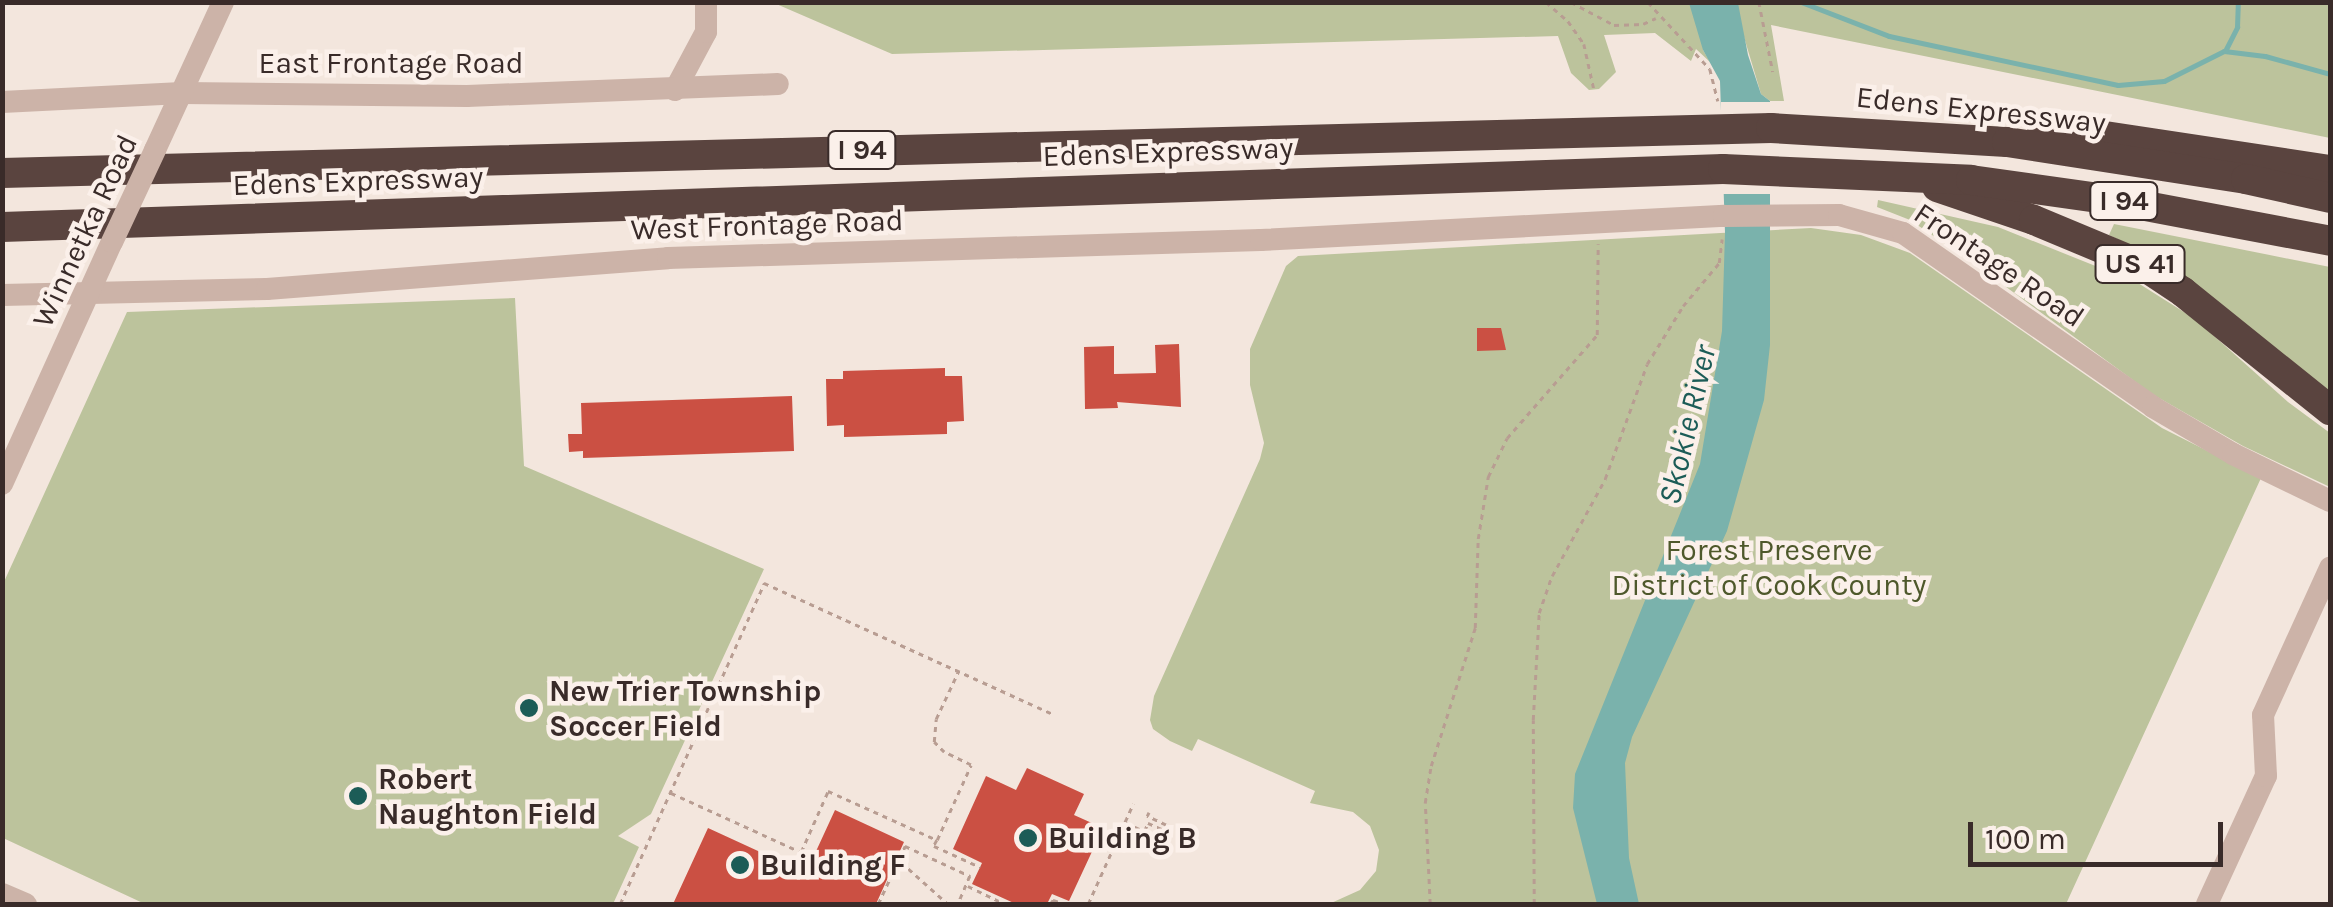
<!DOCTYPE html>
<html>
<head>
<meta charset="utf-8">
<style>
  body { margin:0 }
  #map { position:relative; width:2333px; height:907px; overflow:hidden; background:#f3e6dd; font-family:Karla,sans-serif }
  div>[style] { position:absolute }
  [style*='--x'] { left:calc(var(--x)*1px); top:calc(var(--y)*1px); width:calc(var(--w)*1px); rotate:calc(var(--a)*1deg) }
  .green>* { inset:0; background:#bcc39c }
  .water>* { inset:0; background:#7ab2ac }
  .pier>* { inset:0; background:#f3e6dd; transform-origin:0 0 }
  .stream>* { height:5px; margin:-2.5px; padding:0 2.5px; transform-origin:2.5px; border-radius:2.5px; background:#7ab2ac }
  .building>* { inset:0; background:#cb5043 }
  .path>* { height:2.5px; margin-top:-1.25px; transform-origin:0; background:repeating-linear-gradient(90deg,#b89d92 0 5px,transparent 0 10px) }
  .minor>* { height:22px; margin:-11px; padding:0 11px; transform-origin:11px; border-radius:11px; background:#ccb3a8 }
  .highway>* { height:30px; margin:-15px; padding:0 15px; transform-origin:15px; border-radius:15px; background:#5a443f }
  .minor-bridge>* { height:22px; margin:-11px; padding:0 11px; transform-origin:11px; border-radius:11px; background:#ccb3a8 }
  .dots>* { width:28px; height:28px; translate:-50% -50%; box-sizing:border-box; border:5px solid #fbf0ea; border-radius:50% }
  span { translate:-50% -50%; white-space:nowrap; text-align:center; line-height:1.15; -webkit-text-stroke:9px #fbf0ea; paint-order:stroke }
  .shield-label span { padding:2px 8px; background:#fbf0ea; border:2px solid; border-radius:8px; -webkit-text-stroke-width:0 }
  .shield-label { font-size:28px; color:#392b29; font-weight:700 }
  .street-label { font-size:30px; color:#392b29 }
  .park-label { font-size:30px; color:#4e582b }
  .poi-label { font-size:30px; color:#392b29; font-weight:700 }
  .left { translate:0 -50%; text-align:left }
  .water-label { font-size:32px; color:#1c5c57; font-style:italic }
  .frame { position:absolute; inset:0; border:5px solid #392b29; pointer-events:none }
  .scale { position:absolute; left:1968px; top:822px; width:255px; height:45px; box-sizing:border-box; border:5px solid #392b29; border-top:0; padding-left:12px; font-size:30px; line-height:35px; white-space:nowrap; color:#392b29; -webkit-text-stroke:8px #fbf0ea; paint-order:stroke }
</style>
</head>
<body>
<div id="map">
  <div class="green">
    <div style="clip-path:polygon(774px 3px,2330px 3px,2330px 138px,1771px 25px,1784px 101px,1770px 101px,1761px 94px,1741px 27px,1703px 50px,1710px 62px,1696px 49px,1691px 61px,1655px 33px,1604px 35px,1616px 72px,1599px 89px,1589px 90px,1571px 73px,1558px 36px,892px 54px)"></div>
    <div style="clip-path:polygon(1878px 200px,1998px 227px,2138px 283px,2195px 319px,2288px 402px,2330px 433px,2330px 487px,2243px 446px,2152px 394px,1979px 267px,1910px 220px,1877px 207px)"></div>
    <div style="clip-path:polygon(2114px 224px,2330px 267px,2330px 394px,2150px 255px,2109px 235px)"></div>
    <div style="clip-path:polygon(1811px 228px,1861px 235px,1910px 253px,2162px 428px,2261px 478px,2066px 904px,1329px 904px,1360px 890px,1376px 871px,1379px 850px,1370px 826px,1353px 812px,1310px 803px,1315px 791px,1198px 739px,1192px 751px,1170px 741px,1153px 729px,1150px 720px,1154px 696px,1260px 459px,1264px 443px,1250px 385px,1250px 349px,1286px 266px,1298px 256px)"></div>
    <div style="clip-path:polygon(515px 298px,524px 466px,764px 569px,651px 814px,618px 836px,639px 847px,613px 904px,145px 904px,3px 838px,3px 584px,127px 312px)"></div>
  </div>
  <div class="water">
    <div style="clip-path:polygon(1689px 3px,1738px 3px,1748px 55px,1761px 94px,1770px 101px,1770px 345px,1764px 400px,1727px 531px,1632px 737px,1625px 763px,1629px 858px,1639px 904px,1597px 904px,1573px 808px,1575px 774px,1700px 464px,1722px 331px,1725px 233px,1720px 81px,1703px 50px)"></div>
  </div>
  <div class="pier">
    <div style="left:1721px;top:102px;width:50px;height:92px"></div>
  </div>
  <div class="stream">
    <div style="--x:1801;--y:2;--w:94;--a:21.1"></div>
    <div style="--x:1889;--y:36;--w:234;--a:12.1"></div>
    <div style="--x:2118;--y:85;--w:46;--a:-5"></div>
    <div style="--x:2164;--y:81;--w:67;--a:-26.6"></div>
    <div style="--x:2224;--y:51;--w:41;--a:7"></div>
    <div style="--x:2265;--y:56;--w:67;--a:15.5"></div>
    <div style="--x:2225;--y:51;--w:27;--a:-63"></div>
    <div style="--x:2237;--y:27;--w:25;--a:-88"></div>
  </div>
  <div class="building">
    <div style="clip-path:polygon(1477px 328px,1501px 328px,1506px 350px,1477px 351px)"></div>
    <div style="clip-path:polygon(1179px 344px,1181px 407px,1117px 402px,1118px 408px,1085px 409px,1084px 347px,1114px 346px,1114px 374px,1156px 373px,1155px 345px)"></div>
    <div style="clip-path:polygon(945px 368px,945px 376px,962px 376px,964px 421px,947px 422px,947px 434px,844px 437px,844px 425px,827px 426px,826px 379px,843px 379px,843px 371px)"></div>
    <div style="clip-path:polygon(792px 396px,794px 451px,583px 458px,583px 451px,569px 452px,568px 434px,582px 434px,581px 403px)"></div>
    <div style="clip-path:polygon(1027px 768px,1084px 794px,1074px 815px,1103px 828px,1069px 901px,1052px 894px,1047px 904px,1016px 904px,972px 884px,982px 863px,953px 849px,986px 776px,1016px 790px)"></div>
    <div style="clip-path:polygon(835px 810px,904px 842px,876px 904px,673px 904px,708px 828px,806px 873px)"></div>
  </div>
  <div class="path">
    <div style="--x:1546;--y:2;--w:29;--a:41"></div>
    <div style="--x:1568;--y:21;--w:28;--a:55"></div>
    <div style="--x:1584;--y:44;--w:46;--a:77.5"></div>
    <div style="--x:1571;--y:2;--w:49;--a:28.1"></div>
    <div style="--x:1614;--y:25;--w:29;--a:-2"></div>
    <div style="--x:1643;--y:24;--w:14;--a:-25"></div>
    <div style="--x:1648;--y:2;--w:91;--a:47.2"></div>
    <div style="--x:1710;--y:69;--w:33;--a:76"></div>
    <div style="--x:1759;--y:2;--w:71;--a:78.7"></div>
    <div style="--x:671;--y:793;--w:143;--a:24.4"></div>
    <div style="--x:801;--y:852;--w:67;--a:-66.1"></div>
    <div style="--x:828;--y:791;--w:120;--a:24.2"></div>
    <div style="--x:937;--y:840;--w:7;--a:117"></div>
    <div style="--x:934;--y:846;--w:51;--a:24.5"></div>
    <div style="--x:1126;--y:823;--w:20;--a:24"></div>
    <div style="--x:1144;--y:831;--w:9;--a:-63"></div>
    <div style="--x:1148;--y:823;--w:17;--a:24"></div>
    <div style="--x:1164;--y:830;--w:5;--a:-68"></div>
    <div style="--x:1166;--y:825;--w:21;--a:-155"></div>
    <div style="--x:1147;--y:816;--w:4;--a:-63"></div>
    <div style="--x:937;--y:840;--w:82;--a:-65.6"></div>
    <div style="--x:971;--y:765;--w:30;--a:-154"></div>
    <div style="--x:944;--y:752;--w:14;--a:-135"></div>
    <div style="--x:934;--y:742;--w:23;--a:-85"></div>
    <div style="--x:936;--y:719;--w:52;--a:-64.9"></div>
    <div style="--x:901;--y:862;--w:63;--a:41.8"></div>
    <div style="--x:968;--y:886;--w:34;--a:26"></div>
    <div style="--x:999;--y:901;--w:4;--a:124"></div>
    <div style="--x:620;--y:904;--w:352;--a:-65.8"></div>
    <div style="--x:764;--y:583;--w:317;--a:24.4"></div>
    <div style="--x:878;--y:904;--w:64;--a:-65"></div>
    <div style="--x:905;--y:846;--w:72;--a:24.8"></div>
    <div style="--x:970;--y:876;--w:30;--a:113"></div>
    <div style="--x:1050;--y:904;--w:5;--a:-53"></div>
    <div style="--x:1053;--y:900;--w:13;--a:18"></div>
    <div style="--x:1088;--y:904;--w:110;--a:-65.8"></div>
    <div style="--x:1430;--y:904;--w:101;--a:-92.8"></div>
    <div style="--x:1425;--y:803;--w:37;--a:-81"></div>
    <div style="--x:1431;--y:766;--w:145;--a:-72.3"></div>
    <div style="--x:1475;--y:628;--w:89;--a:-88.1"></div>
    <div style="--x:1478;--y:539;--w:63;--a:-80.8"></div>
    <div style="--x:1488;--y:477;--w:43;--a:-64"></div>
    <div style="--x:1507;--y:438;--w:137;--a:-48.9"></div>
    <div style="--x:1597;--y:335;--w:91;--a:-89.4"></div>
    <div style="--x:1534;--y:904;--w:184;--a:-90.3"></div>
    <div style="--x:1533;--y:720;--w:107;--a:-86.8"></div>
    <div style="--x:1539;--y:613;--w:39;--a:-71"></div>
    <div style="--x:1552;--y:576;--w:111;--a:-61.3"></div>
    <div style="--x:1605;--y:479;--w:122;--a:-69.9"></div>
    <div style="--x:1647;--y:364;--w:68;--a:-58.2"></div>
    <div style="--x:1683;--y:306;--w:56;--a:-50.1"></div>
    <div style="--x:1719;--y:263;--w:24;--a:-83"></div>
  </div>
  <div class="minor">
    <div style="--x:675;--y:90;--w:66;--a:-61.9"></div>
    <div style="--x:706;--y:32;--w:30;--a:-90"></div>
    <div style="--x:2;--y:102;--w:180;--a:-2.9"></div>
    <div style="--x:182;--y:93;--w:285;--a:0.6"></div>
    <div style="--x:467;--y:96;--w:311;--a:-2.2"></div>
    <div style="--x:155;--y:150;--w:163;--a:-65.3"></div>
    <div style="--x:2;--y:295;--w:265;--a:-1.3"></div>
    <div style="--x:267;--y:289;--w:402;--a:-4.4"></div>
    <div style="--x:668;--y:258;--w:593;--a:-1.74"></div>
    <div style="--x:1261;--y:240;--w:464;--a:-3"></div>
    <div style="--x:1724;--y:216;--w:115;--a:-0.5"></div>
    <div style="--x:1839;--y:215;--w:66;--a:15.7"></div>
    <div style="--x:1903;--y:233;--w:305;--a:34.8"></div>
    <div style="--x:2153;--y:407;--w:93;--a:30.4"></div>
    <div style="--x:2233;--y:454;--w:108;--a:25.9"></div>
    <div style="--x:2;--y:484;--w:266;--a:-65.6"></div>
    <div style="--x:2;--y:894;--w:26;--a:23"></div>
    <div style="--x:2207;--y:904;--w:141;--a:-65.3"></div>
    <div style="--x:2266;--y:776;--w:61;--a:-92.8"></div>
    <div style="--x:2263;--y:715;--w:162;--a:-65.5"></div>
  </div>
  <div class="highway">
    <div style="--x:2042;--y:132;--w:11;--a:-22"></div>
    <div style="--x:2052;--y:128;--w:281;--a:8.6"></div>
    <div style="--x:2;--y:173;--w:1770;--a:-1.46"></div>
    <div style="--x:1771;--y:128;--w:236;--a:3.4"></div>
    <div style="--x:2007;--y:142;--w:242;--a:8.8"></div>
    <div style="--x:2246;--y:179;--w:86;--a:12.7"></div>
    <div style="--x:1937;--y:187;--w:102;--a:18.8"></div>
    <div style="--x:2034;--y:220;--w:119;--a:22.7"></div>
    <div style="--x:2144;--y:266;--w:47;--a:33.7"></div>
    <div style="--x:2183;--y:292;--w:189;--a:38.8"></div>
    <div style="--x:2;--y:227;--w:1722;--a:-1.93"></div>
    <div style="--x:1723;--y:169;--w:248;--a:2.5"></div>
    <div style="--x:1971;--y:180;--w:144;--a:8"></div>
    <div style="--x:2114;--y:200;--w:220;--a:10.7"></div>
  </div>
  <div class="minor-bridge">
    <div style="--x:112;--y:242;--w:102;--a:-64.9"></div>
  </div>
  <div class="dots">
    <div style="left:529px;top:708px;background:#1c5c57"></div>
    <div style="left:358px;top:796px;background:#1c5c57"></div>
    <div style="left:1028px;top:838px;background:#1c5c57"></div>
    <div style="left:740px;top:865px;background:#1c5c57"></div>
  </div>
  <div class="shield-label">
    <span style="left:862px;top:150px">I 94</span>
    <span style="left:2124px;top:201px">I 94</span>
    <span style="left:2140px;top:264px">US 41</span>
  </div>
  <div class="street-label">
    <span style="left:391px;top:63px">East Frontage Road</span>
    <span style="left:1981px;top:110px;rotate:6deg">Edens Expressway</span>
    <span style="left:1168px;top:152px;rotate:-2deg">Edens Expressway</span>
    <span style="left:358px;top:181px;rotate:-2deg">Edens Expressway</span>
    <span style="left:767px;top:225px;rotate:-2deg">West Frontage Road</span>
    <span style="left:85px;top:231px;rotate:-65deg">Winnetka Road</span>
    <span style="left:1999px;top:265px;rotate:34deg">Frontage Road</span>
  </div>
  <div class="park-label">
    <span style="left:1769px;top:567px">Forest Preserve<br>District of Cook County</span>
  </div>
  <div class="poi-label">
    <span class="left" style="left:549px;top:708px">New Trier Township<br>Soccer Field</span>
    <span class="left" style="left:378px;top:796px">Robert<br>Naughton Field</span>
    <span class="left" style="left:1048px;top:838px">Building B</span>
    <span class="left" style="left:760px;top:865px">Building F</span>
  </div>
  <div class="water-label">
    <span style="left:1688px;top:425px;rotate:-77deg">Skokie River</span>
  </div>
  <div class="frame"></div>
  <div class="scale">100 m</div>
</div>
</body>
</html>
